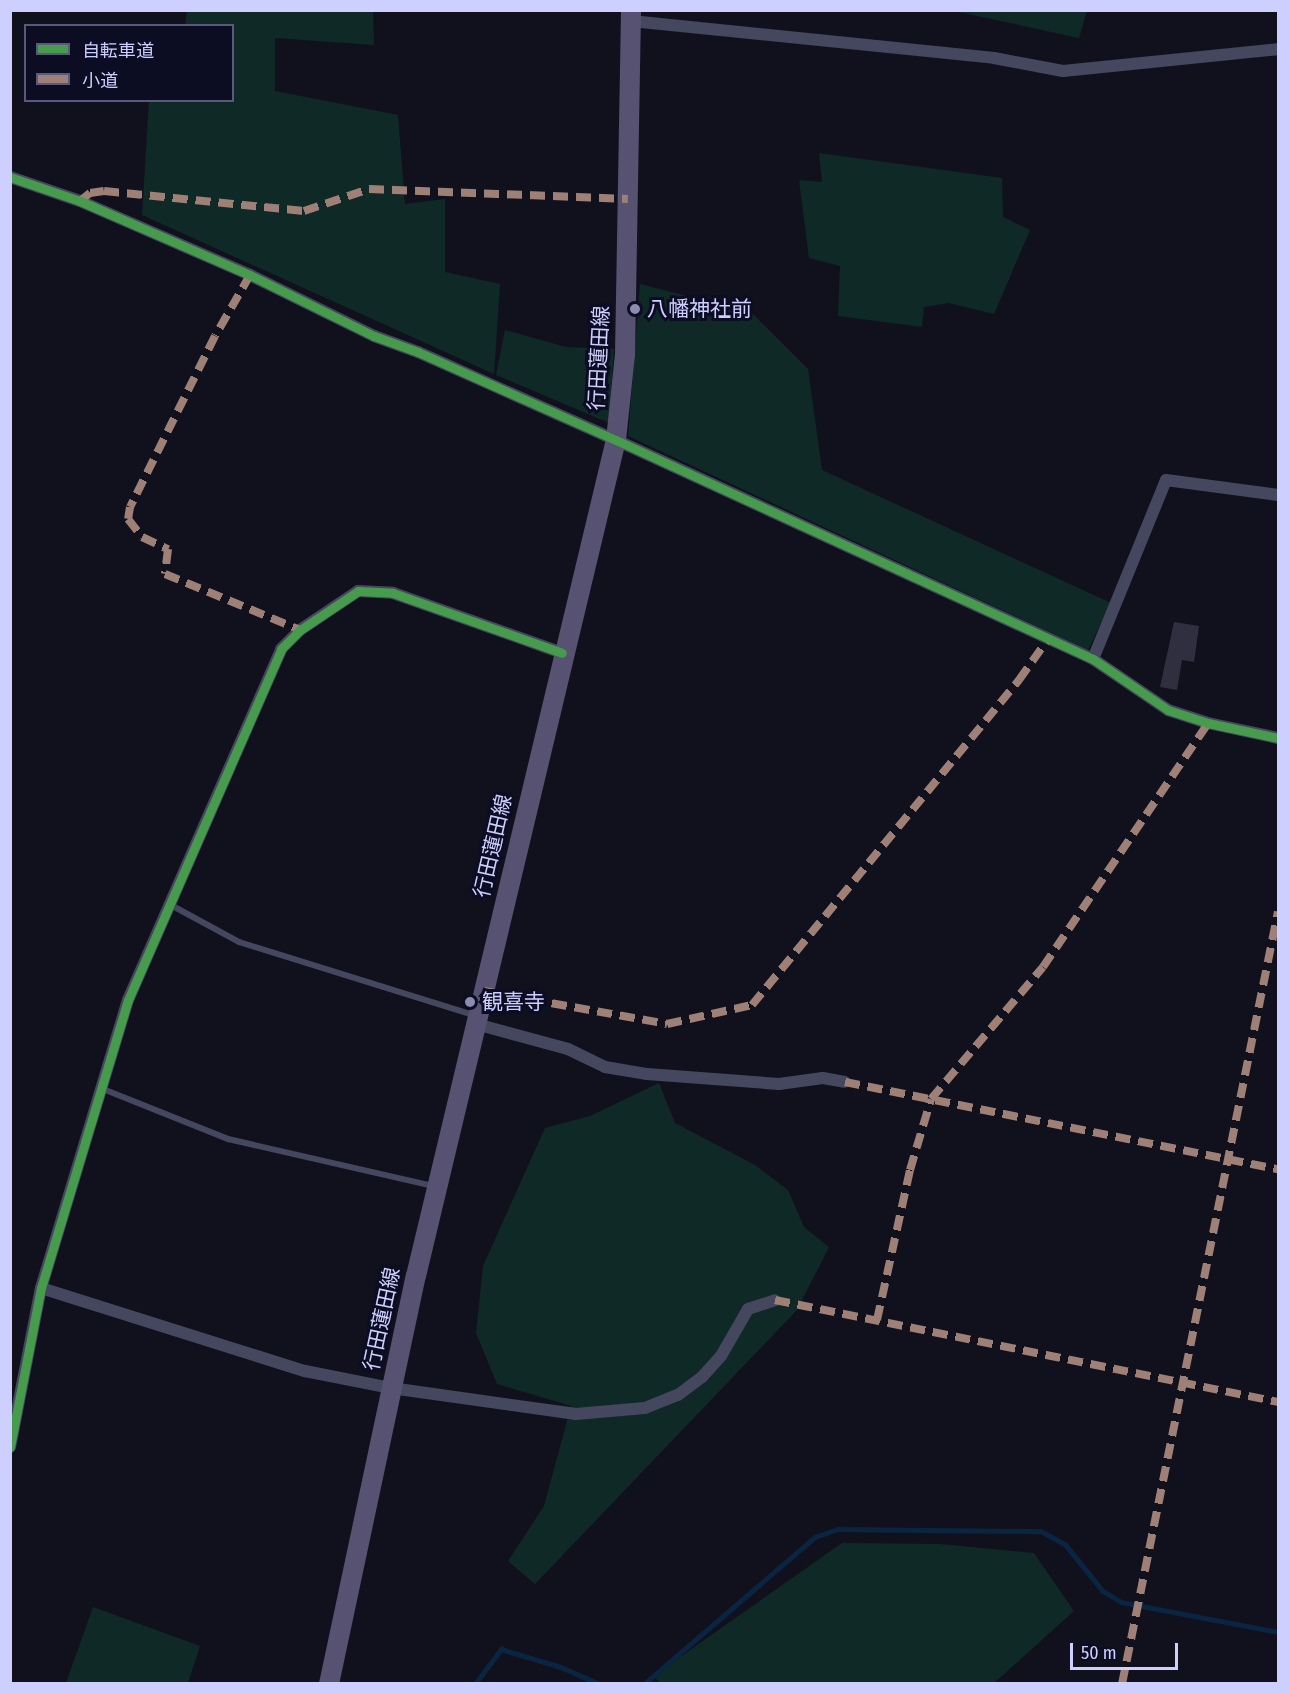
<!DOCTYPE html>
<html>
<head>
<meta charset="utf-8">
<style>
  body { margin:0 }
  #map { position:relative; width:1289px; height:1694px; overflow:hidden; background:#11111e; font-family:"Fira Sans Condensed","Noto Sans JP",sans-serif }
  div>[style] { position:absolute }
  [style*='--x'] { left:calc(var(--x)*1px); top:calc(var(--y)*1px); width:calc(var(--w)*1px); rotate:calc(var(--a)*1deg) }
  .green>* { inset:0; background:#0f2926 }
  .stream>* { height:4.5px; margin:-2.25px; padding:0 2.25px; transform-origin:2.25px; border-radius:2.25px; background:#092542 }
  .building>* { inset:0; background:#2f2f40 }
  .lane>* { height:6px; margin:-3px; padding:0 3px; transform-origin:3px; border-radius:3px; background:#45475f }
  .street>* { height:12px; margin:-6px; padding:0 6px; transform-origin:6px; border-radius:6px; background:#45475f }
  .primary>* { height:20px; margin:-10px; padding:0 10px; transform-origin:10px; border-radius:10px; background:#585272 }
  .quiet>* { height:8px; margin-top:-4px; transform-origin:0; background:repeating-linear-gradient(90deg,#9e8076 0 15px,transparent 0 23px) }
  .cycleway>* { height:9px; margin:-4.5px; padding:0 4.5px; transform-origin:4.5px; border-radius:4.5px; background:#469c4c }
  .dots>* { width:16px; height:16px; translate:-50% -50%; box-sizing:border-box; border:3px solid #0c0c23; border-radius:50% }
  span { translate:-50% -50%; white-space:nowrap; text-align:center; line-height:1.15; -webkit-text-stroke:6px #0c0c23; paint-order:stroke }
  .poi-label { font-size:21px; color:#cdcfff }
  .left { translate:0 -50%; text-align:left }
  .street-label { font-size:21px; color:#cdcfff }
  .frame { position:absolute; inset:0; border:12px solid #cdcfff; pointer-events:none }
  .legend { position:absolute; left:24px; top:24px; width:210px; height:78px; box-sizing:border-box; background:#0c0c23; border:2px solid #595a7b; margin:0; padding:8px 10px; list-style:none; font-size:18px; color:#cdcfff }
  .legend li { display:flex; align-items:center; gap:12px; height:30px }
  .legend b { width:30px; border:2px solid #595a7b }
  .scale { position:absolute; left:1070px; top:1643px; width:108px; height:27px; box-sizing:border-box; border:3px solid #cdcfff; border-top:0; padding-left:8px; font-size:18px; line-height:21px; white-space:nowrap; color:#cdcfff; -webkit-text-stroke:4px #0c0c23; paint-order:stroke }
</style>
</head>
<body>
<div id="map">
  <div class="green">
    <div style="clip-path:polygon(187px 11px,373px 11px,374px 45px,275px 38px,275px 91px,398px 115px,405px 204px,445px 199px,445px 272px,500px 284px,494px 374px,142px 215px,149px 101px,232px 100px,232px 26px,185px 25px)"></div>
    <div style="clip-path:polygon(954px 11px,1087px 11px,1079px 38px)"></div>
    <div style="clip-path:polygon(819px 153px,1002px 178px,1003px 217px,1030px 230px,994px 314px,949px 303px,924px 307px,922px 327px,838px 316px,840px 266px,809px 258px,799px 180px,822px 182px)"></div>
    <div style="clip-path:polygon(640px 284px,752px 313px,808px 369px,822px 470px,1111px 603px,1088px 650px,628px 436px)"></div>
    <div style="clip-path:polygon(505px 330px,566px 347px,614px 349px,609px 423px,496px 375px)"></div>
    <div style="clip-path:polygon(659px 1083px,675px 1123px,755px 1165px,788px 1190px,804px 1227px,829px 1247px,797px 1310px,535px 1584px,508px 1561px,544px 1506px,571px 1406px,497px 1384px,476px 1333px,483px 1266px,545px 1128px,590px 1116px)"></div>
    <div style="clip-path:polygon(842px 1543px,940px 1544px,1034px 1553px,1074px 1611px,994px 1683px,662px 1684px,653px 1676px)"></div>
    <div style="clip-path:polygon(93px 1607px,200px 1646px,188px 1683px,66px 1683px)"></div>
  </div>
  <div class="stream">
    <div style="--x:475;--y:1684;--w:44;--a:-53.4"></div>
    <div style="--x:501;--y:1649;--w:63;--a:16.7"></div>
    <div style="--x:561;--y:1667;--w:43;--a:23.6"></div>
    <div style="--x:644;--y:1684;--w:225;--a:-40.7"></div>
    <div style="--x:815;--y:1537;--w:24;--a:-19"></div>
    <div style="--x:838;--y:1529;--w:203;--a:0.6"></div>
    <div style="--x:1041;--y:1531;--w:29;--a:29"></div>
    <div style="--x:1066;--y:1545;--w:59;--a:51.2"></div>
    <div style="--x:1103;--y:1591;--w:21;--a:31"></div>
    <div style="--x:1121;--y:1602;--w:160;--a:10.8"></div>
  </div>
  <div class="building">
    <div style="clip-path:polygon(1174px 622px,1199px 626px,1194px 662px,1182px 660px,1177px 690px,1160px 687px)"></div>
  </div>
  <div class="lane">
    <div style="--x:169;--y:904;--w:80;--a:28.5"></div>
    <div style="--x:239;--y:942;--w:246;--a:17.3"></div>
    <div style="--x:103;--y:1089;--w:135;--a:21.8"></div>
    <div style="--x:228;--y:1139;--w:210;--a:12.9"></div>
  </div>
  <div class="street">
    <div style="--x:631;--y:21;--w:365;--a:5.8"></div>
    <div style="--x:994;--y:58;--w:70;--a:10.7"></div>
    <div style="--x:1063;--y:71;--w:216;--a:-5.8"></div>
    <div style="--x:10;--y:177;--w:74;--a:18.9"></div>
    <div style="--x:80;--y:201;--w:185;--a:23.5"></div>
    <div style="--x:250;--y:275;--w:138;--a:26.2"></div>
    <div style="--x:374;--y:336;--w:47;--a:20"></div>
    <div style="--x:418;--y:352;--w:217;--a:24"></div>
    <div style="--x:616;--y:440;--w:525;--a:24.66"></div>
    <div style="--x:1093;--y:659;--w:91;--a:34.2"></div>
    <div style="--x:1168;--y:710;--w:42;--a:18"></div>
    <div style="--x:1208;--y:723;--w:72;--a:12.1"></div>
    <div style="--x:1093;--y:659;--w:193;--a:-67.8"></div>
    <div style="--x:1166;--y:480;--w:113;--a:7.6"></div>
    <div style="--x:476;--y:1024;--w:95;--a:15.2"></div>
    <div style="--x:568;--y:1049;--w:41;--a:25.9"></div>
    <div style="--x:605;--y:1067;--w:43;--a:9.5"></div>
    <div style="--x:647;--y:1074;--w:132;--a:4.3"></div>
    <div style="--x:779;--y:1084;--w:44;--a:-7.8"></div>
    <div style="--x:823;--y:1078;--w:22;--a:10"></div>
    <div style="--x:41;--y:1288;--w:277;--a:17.5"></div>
    <div style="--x:305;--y:1371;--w:88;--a:11.2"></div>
    <div style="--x:391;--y:1388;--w:187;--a:8"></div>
    <div style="--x:576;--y:1414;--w:69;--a:-5"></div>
    <div style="--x:645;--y:1408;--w:35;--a:-22"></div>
    <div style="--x:678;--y:1395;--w:30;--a:-37"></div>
    <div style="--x:702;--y:1377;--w:28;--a:-48"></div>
    <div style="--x:721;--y:1356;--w:54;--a:-60.1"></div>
    <div style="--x:748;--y:1309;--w:28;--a:-18"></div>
    <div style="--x:10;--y:1447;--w:162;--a:-79"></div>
    <div style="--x:41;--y:1288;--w:301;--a:-73.2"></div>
    <div style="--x:128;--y:1000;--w:383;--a:-66.4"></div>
    <div style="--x:281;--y:649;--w:27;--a:-45"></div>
    <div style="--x:300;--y:630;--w:70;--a:-33.9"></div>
    <div style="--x:358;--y:591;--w:35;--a:3"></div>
    <div style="--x:393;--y:593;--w:179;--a:19.5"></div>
  </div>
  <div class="primary">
    <div style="--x:329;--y:1684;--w:417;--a:-78"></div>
    <div style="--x:416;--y:1276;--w:860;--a:-76.55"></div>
    <div style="--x:616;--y:440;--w:85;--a:-84"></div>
    <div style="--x:625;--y:355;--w:345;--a:-89"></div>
  </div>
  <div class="quiet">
    <div style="--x:80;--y:201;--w:13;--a:-39"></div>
    <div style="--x:90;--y:193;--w:14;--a:-8"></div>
    <div style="--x:104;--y:191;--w:201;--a:5.7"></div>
    <div style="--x:304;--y:211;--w:69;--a:-18.7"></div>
    <div style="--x:369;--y:189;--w:259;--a:2.2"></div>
    <div style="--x:250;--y:275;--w:70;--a:119.8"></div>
    <div style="--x:215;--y:336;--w:191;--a:116.4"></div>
    <div style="--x:130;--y:507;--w:12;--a:99"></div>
    <div style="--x:128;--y:519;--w:23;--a:52"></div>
    <div style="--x:142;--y:537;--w:29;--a:25"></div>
    <div style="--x:168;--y:549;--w:25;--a:97"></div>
    <div style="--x:165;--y:574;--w:146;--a:22.5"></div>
    <div style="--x:484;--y:991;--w:186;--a:10.2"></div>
    <div style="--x:667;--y:1024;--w:87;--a:-12.6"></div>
    <div style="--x:752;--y:1005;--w:421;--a:-50.6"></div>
    <div style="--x:1019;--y:680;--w:50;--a:-54.7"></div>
    <div style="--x:845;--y:1082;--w:442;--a:11.4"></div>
    <div style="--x:775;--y:1300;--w:513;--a:11.46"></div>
    <div style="--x:877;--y:1320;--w:154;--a:-77.6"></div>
    <div style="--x:910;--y:1170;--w:74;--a:-73.5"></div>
    <div style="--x:931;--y:1099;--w:173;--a:-49.7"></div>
    <div style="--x:1043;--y:967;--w:295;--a:-55.9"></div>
    <div style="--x:1122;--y:1684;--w:788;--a:-78.58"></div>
  </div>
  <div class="cycleway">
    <div style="--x:10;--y:177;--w:74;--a:18.9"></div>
    <div style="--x:80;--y:201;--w:185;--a:23.5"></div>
    <div style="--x:250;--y:275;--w:138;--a:26.2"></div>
    <div style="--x:374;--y:336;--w:47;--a:20"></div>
    <div style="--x:418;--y:352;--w:217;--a:24"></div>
    <div style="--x:616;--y:440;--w:525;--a:24.66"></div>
    <div style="--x:1093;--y:659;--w:91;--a:34.2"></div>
    <div style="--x:1168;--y:710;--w:42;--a:18"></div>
    <div style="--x:1208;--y:723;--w:72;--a:12.1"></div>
    <div style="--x:10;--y:1447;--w:162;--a:-79"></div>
    <div style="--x:41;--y:1288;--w:301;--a:-73.2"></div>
    <div style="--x:128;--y:1000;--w:383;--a:-66.4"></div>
    <div style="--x:281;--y:649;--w:27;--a:-45"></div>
    <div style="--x:300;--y:630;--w:70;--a:-33.9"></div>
    <div style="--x:358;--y:591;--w:35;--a:3"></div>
    <div style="--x:393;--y:593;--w:179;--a:19.5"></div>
  </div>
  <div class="dots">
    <div style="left:635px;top:309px;background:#8b8cb0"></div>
    <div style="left:470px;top:1002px;background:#8b8cb0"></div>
  </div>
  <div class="poi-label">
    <span class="left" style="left:647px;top:309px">八幡神社前</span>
    <span class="left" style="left:482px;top:1002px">観喜寺</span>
  </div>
  <div class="street-label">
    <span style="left:599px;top:358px;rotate:-87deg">行田蓮田線</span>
    <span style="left:493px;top:846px;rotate:-77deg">行田蓮田線</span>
    <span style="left:382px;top:1319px;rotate:-78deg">行田蓮田線</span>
  </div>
  <div class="frame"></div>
  <ul class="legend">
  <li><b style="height:8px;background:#469c4c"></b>自転車道</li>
  <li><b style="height:8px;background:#9e8076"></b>小道</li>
  </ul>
  <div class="scale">50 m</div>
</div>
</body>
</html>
